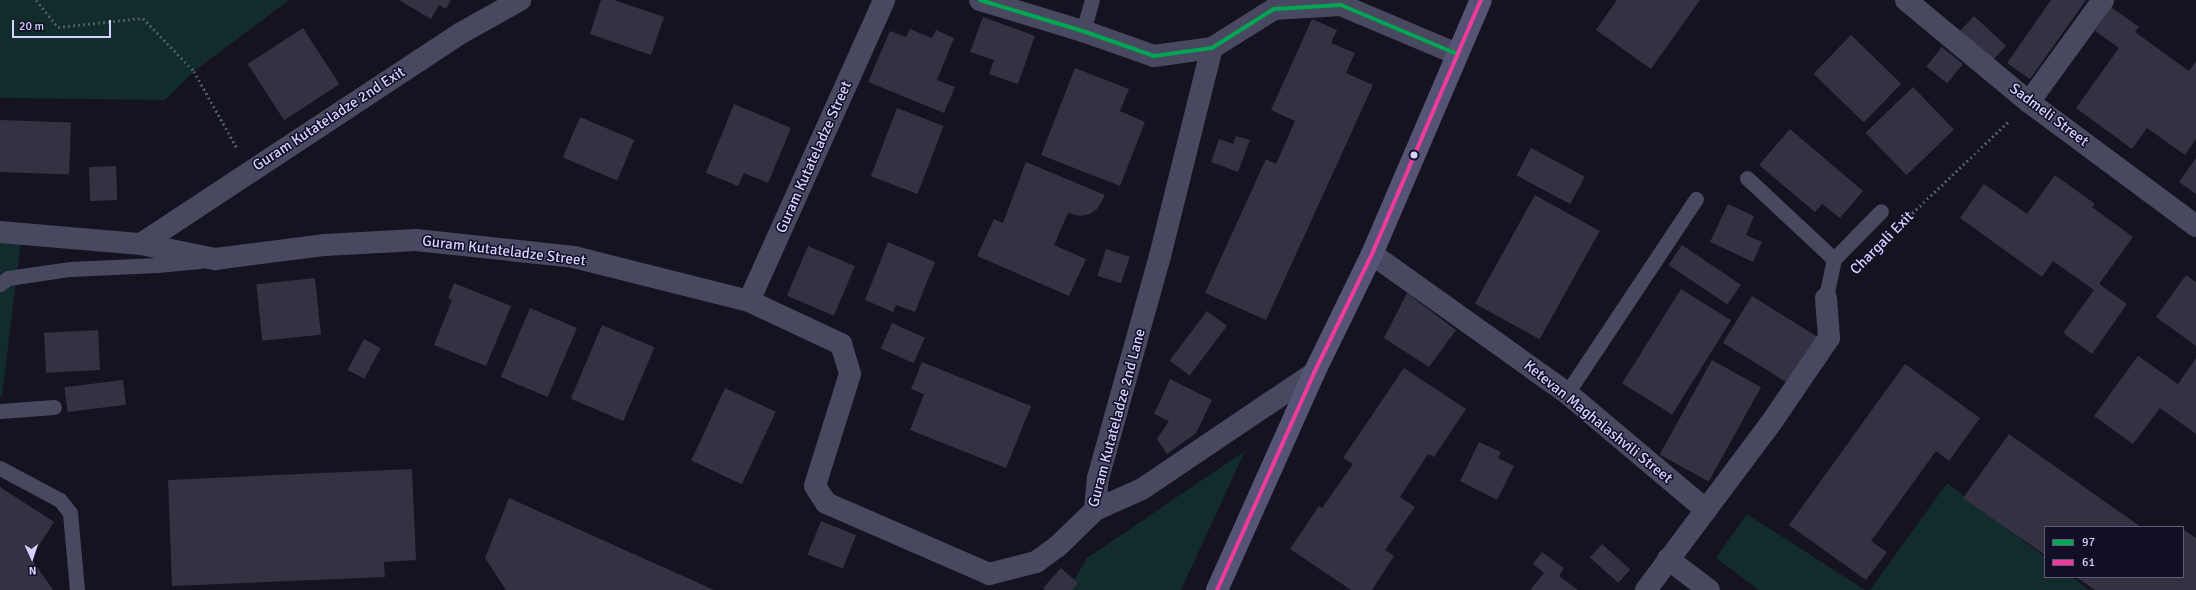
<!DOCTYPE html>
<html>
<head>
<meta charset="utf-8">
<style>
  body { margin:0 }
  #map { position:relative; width:2196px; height:590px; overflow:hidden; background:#151320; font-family:Signika,sans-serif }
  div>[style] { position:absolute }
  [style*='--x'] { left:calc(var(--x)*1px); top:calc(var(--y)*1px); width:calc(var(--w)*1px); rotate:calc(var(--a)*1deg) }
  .green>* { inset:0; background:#122b2b }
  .building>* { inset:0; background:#333142; transform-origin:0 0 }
  .path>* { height:2.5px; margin-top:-1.25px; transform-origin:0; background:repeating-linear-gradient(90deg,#4a5a68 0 2px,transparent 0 5px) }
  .lane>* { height:15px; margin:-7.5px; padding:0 7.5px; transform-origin:7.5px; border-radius:7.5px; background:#484861 }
  .street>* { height:22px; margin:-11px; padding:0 11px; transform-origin:11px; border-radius:11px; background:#484861 }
  .secondary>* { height:22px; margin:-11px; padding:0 11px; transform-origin:11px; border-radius:11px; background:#565474 }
  .bus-1>* { height:4px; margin:-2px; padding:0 2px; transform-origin:2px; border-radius:2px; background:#00a651 }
  .bus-2>* { height:4px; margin:-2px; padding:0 2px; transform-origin:2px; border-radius:2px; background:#f13a9d }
  .dots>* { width:11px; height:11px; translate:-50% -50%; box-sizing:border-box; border:2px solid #110e25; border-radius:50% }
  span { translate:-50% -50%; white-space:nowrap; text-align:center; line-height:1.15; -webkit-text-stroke:3px #110e25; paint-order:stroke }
  .street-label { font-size:15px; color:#d6d2ff }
  .legend { position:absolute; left:2044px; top:526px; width:140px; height:52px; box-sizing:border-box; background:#110e25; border:1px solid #605c7c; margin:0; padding:5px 7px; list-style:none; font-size:12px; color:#d6d2ff }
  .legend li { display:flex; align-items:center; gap:8px; height:20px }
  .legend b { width:20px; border:1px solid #605c7c }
  .north { position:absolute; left:12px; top:538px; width:40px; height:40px; -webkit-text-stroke:3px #110e25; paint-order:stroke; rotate:177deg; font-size:11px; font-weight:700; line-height:16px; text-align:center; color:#d6d2ff }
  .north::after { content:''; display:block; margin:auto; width:14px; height:18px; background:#d6d2ff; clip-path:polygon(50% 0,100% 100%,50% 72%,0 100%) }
  .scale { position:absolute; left:12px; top:20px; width:99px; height:18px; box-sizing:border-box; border:2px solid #d6d2ff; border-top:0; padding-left:5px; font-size:12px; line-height:14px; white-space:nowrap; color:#d6d2ff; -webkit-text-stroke:3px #110e25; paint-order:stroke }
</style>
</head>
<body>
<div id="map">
  <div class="green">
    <div style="clip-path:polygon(0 0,289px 0,194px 71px,165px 100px,0 98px)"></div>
    <div style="clip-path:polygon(0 239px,21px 241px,2px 396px,0 396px)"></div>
    <div style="clip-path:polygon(1245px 451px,1181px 590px,1068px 590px,1087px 558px)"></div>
    <div style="clip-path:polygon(1947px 483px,2045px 557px,2045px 577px,2072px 577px,2089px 590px,1870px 590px)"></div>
    <div style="clip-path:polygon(1747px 514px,1865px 590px,1759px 590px,1716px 558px)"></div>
  </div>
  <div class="building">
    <div style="clip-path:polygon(399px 0,451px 0,446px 9px,439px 5px,431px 19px)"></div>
    <div style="clip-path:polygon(601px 0,614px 0,664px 17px,651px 55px,590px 34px)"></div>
    <div style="clip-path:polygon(1617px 0,1700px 0,1651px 69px,1596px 30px)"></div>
    <div style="clip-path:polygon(2051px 0,2086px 0,2030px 79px,2007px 63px)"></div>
    <div style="clip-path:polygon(2111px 7px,2139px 27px,2135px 32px,2189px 71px,2196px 61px,2196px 139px,2185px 155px,2147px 128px,2132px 149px,2076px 108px,2119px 48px,2095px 31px)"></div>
    <div style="left:1974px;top:16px;width:44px;height:23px;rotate:43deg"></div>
    <div style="clip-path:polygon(983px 17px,1035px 36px,1018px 84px,989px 74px,994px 60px,970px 52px)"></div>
    <div style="clip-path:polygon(1312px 19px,1337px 30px,1331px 43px,1355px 53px,1346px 73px,1373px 85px,1266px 320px,1205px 293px,1266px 159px,1276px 164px,1295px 121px,1271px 110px)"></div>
    <div style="left:303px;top:28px;width:67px;height:66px;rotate:57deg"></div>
    <div style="clip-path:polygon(910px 29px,932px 38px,936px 30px,954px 38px,937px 80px,955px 87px,944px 113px,868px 82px,890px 31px,906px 37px)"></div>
    <div style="left:1851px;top:35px;width:70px;height:54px;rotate:44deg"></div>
    <div style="left:1942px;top:47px;width:27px;height:25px;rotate:39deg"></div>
    <div style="clip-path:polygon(1075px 68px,1129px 89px,1120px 111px,1145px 122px,1120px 186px,1041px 155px)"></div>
    <div style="left:1913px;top:87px;width:59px;height:66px;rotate:46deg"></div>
    <div style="clip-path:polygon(734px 104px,791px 128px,768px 183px,744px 173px,738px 186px,706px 173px)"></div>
    <div style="left:897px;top:108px;width:50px;height:73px;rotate:21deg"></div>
    <div style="left:580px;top:117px;width:59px;height:44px;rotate:23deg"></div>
    <div style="left:0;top:120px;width:71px;height:52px;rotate:2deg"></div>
    <div style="clip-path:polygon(1790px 129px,1863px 191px,1840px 218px,1822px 204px,1815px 212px,1759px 165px)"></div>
    <div style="clip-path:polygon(1236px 136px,1250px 140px,1238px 172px,1211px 162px,1219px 139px,1233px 144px)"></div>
    <div style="left:1531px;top:148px;width:61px;height:31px;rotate:28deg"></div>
    <div style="clip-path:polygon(2196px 158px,2196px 194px,2179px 182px)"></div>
    <div style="clip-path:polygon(1026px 162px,1105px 195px,1098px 208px,1090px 214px,1080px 216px,1068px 213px,1054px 245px,1086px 259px,1069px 296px,977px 256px,994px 219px,1003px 223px)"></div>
    <div style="left:116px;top:166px;width:34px;height:27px;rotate:88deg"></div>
    <div style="clip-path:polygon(2055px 175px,2095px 204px,2092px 207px,2133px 237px,2099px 284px,2127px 304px,2092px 354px,2063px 333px,2094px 290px,2053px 261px,2042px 277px,1960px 218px,1984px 184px,2027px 214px)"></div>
    <div style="left:1535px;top:195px;width:74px;height:124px;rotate:29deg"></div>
    <div style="clip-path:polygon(1728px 204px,1754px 216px,1746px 235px,1762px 242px,1753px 262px,1710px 242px)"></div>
    <div style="clip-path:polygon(888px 242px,935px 262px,915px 312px,896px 305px,893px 312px,865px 300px)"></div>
    <div style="left:1682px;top:245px;width:71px;height:24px;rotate:34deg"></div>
    <div style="left:808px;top:246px;width:51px;height:54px;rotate:23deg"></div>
    <div style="left:1106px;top:249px;width:25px;height:28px;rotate:18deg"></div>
    <div style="clip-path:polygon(2186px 275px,2196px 282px,2196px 346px,2156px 317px)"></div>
    <div style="left:315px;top:278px;width:57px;height:59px;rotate:84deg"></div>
    <div style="clip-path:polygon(454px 283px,511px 306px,486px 366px,434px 345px,452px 300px,448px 298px)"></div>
    <div style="left:1681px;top:289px;width:59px;height:111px;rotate:32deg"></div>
    <div style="clip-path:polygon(1407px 293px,1456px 330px,1429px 367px,1384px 338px)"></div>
    <div style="left:1752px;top:296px;width:78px;height:55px;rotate:32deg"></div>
    <div style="left:530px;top:308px;width:51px;height:75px;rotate:23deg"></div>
    <div style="left:1207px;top:311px;width:25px;height:62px;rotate:37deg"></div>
    <div style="left:892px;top:323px;width:36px;height:28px;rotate:24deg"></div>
    <div style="left:602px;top:325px;width:57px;height:80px;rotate:23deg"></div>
    <div style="left:98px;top:330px;width:40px;height:54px;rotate:87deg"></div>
    <div style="left:364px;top:339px;width:19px;height:35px;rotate:28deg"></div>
    <div style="clip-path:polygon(2138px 356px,2178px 384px,2196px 358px,2196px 434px,2160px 408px,2133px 444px,2094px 416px)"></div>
    <div style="left:1712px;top:360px;width:56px;height:108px;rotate:29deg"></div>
    <div style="clip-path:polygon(922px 362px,1031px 406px,1006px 468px,910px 430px,924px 394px,911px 389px)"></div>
    <div style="clip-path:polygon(1905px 364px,1980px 418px,1949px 461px,1936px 451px,1871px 541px,1887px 552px,1866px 580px,1789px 525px)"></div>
    <div style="clip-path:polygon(1404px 368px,1466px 409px,1434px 457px,1428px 454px,1400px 497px,1415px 507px,1385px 550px,1394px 556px,1372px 590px,1351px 590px,1290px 549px,1319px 506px,1322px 508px,1353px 464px,1343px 458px)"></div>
    <div style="clip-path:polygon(1170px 379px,1212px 400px,1196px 433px,1167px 454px,1157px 439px,1169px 421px,1154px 414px)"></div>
    <div style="left:123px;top:380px;width:25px;height:59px;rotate:83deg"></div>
    <div style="left:725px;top:388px;width:56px;height:80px;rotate:25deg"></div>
    <div style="clip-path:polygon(2009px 434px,2141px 527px,2045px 527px,2045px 555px,1963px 498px)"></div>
    <div style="clip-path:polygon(1479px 442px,1501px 452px,1498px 458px,1514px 466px,1497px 500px,1460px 481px)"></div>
    <div style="clip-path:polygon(412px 469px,416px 560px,384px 562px,385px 577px,172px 586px,168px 480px)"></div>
    <div style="clip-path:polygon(0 487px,54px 522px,31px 558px,53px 590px,0 590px)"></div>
    <div style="clip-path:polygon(509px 498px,714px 590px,506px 590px,485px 558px)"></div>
    <div style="left:821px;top:521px;width:38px;height:36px;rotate:22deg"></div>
    <div style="clip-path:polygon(2183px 529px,2196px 538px,2196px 590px,2095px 590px,2076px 577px,2183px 577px)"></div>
    <div style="left:1602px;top:544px;width:38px;height:18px;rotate:42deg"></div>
    <div style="clip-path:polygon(1542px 552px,1564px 568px,1559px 576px,1578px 590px,1530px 590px,1544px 573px,1533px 564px)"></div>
    <div style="clip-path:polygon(1061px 568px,1078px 583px,1072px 590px,1045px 590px,1043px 588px)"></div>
  </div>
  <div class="path">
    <div style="--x:36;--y:0;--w:35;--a:51"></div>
    <div style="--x:58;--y:27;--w:85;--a:-6"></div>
    <div style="--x:143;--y:18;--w:74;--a:46.1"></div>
    <div style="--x:194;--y:71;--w:88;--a:60.8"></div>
    <div style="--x:1905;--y:220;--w:144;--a:-43.6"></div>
  </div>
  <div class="lane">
    <div style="--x:1083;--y:31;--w:32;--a:-74"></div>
    <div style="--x:1747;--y:178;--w:119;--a:43"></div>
    <div style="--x:1834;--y:259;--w:40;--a:102"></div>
    <div style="--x:1834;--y:259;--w:67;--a:-45.6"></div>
    <div style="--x:0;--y:284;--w:10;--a:-37"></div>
    <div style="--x:8;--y:278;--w:63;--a:-8.3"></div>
    <div style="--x:70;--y:269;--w:87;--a:-2.6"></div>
    <div style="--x:157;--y:265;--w:43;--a:-5.3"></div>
    <div style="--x:1567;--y:393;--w:233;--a:-56.4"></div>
    <div style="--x:0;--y:411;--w:54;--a:-4.2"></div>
    <div style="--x:0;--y:468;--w:68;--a:28.1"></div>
    <div style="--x:60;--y:500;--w:16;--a:52"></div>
    <div style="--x:70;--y:513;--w:77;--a:84.8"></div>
  </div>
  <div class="street">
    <div style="--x:980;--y:0;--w:108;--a:16.8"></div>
    <div style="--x:1083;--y:31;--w:75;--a:19.4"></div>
    <div style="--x:1154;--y:56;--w:59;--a:-7.9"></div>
    <div style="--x:1212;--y:48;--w:73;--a:-32.2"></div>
    <div style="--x:1274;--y:9;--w:67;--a:-3.4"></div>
    <div style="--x:1341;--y:5;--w:126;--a:22.9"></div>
    <div style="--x:1906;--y:0;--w:160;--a:39.7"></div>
    <div style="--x:2029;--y:102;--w:208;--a:36.6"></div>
    <div style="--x:2029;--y:102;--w:126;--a:-54"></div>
    <div style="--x:0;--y:232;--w:142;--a:4.9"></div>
    <div style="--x:141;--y:244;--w:76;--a:11.5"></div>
    <div style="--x:215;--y:259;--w:111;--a:-7.3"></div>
    <div style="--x:325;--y:245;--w:91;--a:-3.1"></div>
    <div style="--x:416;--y:240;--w:159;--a:6.1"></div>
    <div style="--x:574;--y:257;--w:180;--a:14.1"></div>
    <div style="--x:749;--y:301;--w:102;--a:25.1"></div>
    <div style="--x:841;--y:344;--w:31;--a:73"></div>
    <div style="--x:850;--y:374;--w:117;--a:107.4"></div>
    <div style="--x:815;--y:486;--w:20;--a:57"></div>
    <div style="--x:826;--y:503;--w:178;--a:23.5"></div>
    <div style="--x:989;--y:574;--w:49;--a:-14.3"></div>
    <div style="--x:1036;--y:562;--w:26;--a:-36"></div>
    <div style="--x:1057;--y:547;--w:53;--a:-44.2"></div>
    <div style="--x:1095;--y:510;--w:32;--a:-85"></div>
    <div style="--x:1098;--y:478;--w:230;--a:-74.4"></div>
    <div style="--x:1160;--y:256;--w:214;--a:-76"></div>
    <div style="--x:141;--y:244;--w:383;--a:-33.4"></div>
    <div style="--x:461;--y:33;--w:68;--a:-29.2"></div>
    <div style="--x:1372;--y:254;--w:239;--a:35.5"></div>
    <div style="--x:1567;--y:393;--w:182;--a:40.1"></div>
    <div style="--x:749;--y:301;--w:330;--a:-65.8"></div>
    <div style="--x:1095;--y:510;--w:51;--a:-24.1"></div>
    <div style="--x:1142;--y:489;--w:207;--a:-34"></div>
    <div style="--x:1668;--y:559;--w:51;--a:37.1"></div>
    <div style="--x:1646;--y:590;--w:209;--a:-53.2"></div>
    <div style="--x:1771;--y:423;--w:103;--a:-55.7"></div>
    <div style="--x:1829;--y:338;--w:40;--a:-94.3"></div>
  </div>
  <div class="secondary">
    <div style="--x:1217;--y:590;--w:238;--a:-65.9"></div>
    <div style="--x:1314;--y:373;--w:132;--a:-64"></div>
    <div style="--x:1372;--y:254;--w:276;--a:-66.8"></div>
  </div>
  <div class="bus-1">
    <div style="--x:980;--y:0;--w:108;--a:16.8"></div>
    <div style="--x:1083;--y:31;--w:75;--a:19.4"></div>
    <div style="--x:1154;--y:56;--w:59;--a:-7.9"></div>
    <div style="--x:1212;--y:48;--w:73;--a:-32.2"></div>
    <div style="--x:1274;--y:9;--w:67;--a:-3.4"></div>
    <div style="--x:1341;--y:5;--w:126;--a:22.9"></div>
  </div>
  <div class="bus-2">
    <div style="--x:1217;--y:590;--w:238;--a:-65.9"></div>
    <div style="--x:1314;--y:373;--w:132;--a:-64"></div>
    <div style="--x:1372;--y:254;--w:276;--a:-66.8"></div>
  </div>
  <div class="dots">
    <div style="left:1414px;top:155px;background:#d6d2ff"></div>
  </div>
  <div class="street-label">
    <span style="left:2049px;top:115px;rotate:37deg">Sadmeli Street</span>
    <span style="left:329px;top:119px;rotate:-33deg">Guram Kutateladze 2nd Exit</span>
    <span style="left:814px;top:157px;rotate:-66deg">Guram Kutateladze Street</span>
    <span style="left:1882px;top:243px;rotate:-45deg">Chargali Exit</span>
    <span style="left:504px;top:251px;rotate:7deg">Guram Kutateladze Street</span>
    <span style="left:1117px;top:418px;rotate:-75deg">Guram Kutateladze 2nd Lane</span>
    <span style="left:1598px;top:422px;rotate:39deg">Ketevan Maghalashvili Street</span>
  </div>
  <ul class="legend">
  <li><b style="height:5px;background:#00a651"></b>97</li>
  <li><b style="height:5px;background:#f13a9d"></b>61</li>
  </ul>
  <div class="north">N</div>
  <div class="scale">20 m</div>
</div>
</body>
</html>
